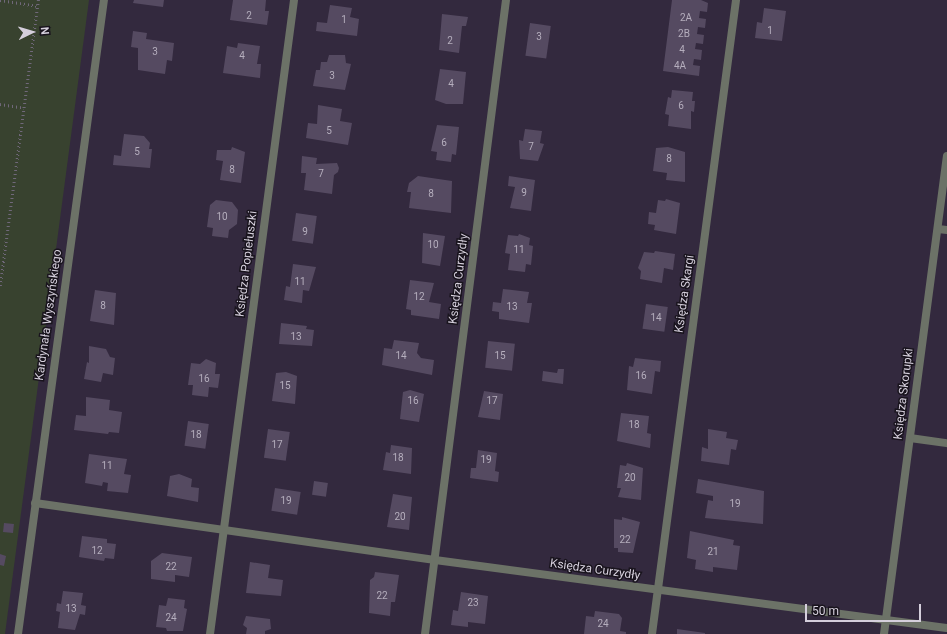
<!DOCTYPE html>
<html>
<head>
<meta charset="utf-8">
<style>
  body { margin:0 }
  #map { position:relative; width:947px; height:634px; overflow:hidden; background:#33293e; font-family:Roboto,sans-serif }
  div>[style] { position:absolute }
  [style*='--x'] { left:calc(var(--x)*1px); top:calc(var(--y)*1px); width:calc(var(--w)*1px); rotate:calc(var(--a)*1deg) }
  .green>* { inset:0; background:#38422f }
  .building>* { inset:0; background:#554a61; transform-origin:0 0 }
  .path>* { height:2.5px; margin-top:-1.25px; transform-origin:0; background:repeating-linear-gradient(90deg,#70687a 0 1px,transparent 0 4px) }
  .service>* { height:8px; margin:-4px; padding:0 4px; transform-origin:4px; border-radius:4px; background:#6c7267 }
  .minor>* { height:8px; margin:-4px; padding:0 4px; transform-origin:4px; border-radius:4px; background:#6c7267 }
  span { translate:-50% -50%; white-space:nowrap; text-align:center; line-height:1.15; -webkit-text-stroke:3px #19141d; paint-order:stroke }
  .number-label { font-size:10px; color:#b5aebd }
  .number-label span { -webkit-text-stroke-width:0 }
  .street-label { font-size:12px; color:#d5cfdc }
  .north { position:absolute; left:12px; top:12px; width:40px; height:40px; -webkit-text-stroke:3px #19141d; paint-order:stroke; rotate:85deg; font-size:11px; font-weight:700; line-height:16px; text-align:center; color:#d5cfdc }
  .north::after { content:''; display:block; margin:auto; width:14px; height:18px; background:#d5cfdc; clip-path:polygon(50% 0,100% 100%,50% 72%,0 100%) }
  .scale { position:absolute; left:805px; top:604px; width:116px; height:18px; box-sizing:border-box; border:2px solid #d5cfdc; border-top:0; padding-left:5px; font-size:12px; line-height:14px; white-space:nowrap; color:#d5cfdc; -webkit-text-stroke:3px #19141d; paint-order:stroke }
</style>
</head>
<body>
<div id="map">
  <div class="green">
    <div style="clip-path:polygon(0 0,89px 0,5px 634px,0 634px)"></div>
  </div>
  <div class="building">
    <div style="clip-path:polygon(134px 0,164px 0,163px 7px,133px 3px)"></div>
    <div style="clip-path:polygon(233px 0,266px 0,265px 11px,269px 11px,267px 25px,230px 20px)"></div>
    <div style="clip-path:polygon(672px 0,701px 0,708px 3px,707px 12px,700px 11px,699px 18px,706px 19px,705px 28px,698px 27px,697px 34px,704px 35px,703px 44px,696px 43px,695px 49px,702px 50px,701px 60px,694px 59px,693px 65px,700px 66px,699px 76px,663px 71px)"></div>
    <div style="clip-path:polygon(330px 5px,352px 8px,350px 17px,359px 19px,357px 36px,316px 31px,317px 22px,327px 23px)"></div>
    <div style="clip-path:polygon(764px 8px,786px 11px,782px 41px,755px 38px,757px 22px,762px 23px)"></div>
    <div style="clip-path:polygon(442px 14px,468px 17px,466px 26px,462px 26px,459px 53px,439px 50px)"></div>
    <div style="left:530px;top:23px;width:21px;height:33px;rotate:8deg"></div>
    <div style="clip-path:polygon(133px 31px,147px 33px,146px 39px,174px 43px,172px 61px,167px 60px,165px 74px,138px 70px,138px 48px,131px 47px)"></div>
    <div style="clip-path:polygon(238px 43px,260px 46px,257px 64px,261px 64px,260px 78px,223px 73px,227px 46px,237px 48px)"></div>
    <div style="clip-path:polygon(329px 55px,345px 55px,346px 63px,351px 64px,345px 90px,313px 86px,316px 70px,320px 70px,321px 62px,327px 62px)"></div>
    <div style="clip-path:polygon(440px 69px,466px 72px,463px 104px,446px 104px,435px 100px)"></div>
    <div style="clip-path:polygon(672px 90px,693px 92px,692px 101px,695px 101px,694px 112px,691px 111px,691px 129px,668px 126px,669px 115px,665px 114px,668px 97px,671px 98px)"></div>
    <div style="clip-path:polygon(318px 105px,342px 109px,340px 121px,352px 123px,348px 145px,306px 138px,308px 123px,317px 124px)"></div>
    <div style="clip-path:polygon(437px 125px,459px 127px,456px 155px,452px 154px,451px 162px,436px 160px,437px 152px,431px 151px)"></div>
    <div style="clip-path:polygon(525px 129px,542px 131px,540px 143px,544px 144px,538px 161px,520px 159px,519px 140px,523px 141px)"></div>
    <div style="clip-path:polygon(124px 134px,144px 136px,150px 143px,149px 149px,152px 149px,150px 168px,113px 165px,114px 155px,121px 156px)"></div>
    <div style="clip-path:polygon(232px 147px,245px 152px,241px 183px,220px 180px,223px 161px,216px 160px,217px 150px,231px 150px)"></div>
    <div style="clip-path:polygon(668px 147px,685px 152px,685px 182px,666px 180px,667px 173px,653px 171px,656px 148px)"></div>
    <div style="clip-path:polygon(302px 156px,317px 158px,316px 164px,337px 163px,339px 168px,338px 172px,334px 175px,332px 194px,304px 190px,306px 173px,301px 173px)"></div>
    <div style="clip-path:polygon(418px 176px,452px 181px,451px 213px,409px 208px,411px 192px,407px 192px,409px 183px)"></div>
    <div style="clip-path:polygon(509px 176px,535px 180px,531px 211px,510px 208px,515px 187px,508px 186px)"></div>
    <div style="clip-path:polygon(666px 199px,680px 203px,676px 234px,654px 230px,655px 225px,648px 224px,649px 212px,656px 213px,658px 200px,665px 201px)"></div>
    <div style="clip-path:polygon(216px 200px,232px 202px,238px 210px,237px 224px,229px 230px,228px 238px,212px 236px,213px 228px,207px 227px,210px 205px)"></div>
    <div style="left:296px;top:213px;width:21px;height:28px;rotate:8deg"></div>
    <div style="clip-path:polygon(423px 233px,445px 236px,440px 266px,422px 263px)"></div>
    <div style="clip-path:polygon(519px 234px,530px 238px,529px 245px,533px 246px,531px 265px,526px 264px,525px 272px,508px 270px,510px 254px,505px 253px,508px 235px,518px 236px)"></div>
    <div style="clip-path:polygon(655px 251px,675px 254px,673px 270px,664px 268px,662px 283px,640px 279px,641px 271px,638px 268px,644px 252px,654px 253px)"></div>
    <div style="clip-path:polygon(293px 264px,316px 267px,309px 291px,303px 290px,302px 303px,284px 300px,286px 286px,290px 287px)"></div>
    <div style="clip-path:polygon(410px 280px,434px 283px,429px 302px,441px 304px,439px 319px,411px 315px,411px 310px,406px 309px)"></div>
    <div style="clip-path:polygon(503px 289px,529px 292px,527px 303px,532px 303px,529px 323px,499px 319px,499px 312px,492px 311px,493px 302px,501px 303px)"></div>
    <div style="clip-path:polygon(95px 290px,116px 293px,114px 325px,90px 321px)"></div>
    <div style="left:646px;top:304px;width:22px;height:25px;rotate:8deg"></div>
    <div style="clip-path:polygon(281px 323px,307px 326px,306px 329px,314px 330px,312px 346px,279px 344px)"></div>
    <div style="clip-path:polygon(394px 340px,419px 343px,417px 353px,421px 358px,434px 360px,432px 375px,382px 365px,384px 348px,392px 349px)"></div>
    <div style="left:488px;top:341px;width:27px;height:27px;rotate:6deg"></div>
    <div style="clip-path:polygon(89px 346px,106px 349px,110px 357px,115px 358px,113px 375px,103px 373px,101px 382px,84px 379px,87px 362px,89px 363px)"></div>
    <div style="clip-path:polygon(635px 358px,661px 361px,660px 372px,655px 371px,652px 394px,627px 390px,629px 366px,633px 367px)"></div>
    <div style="clip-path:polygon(206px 359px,216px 363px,215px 374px,220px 374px,218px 388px,209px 387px,208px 397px,192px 395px,193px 385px,188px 385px,191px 363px,200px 364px)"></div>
    <div style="clip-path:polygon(558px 369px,564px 369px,563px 384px,542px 381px,543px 371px,557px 373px)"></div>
    <div style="clip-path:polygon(286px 372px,297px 376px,295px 404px,272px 401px,276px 373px)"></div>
    <div style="clip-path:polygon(410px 390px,424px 394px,419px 422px,400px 419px,403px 392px)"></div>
    <div style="clip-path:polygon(484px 391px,503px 394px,500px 420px,478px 417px)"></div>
    <div style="clip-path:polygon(86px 397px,110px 400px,109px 410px,122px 412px,119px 433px,109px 432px,108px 434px,74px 430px,76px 415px,86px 416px)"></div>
    <div style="clip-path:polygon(621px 413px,649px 416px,647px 433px,651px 434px,650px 448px,617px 441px)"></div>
    <div style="left:188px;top:421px;width:21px;height:25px;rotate:8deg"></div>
    <div style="left:268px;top:429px;width:22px;height:29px;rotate:8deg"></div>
    <div style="clip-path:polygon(708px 429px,727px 432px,726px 438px,738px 440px,736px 450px,731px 449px,729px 465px,701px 461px,702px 447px,708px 449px)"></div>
    <div style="clip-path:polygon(391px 445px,412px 448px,411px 474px,383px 470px,386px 452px,390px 453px)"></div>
    <div style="clip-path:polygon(478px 450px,497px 453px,495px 471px,499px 472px,498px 482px,470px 478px,471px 468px,476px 468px)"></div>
    <div style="clip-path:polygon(89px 454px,127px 459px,124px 474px,131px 475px,128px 493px,107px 491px,108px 483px,103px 482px,102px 486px,85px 483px)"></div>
    <div style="clip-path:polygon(627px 463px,643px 468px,641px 500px,618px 497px,621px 488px,617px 488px,620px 465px,626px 466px)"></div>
    <div style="clip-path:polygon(179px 474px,192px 479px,191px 487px,199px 488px,198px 502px,167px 496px,170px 476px)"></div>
    <div style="clip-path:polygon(698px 479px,764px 491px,763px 524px,705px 518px,708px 500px,713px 501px,713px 496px,696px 493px)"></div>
    <div style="left:314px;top:481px;width:14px;height:14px;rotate:8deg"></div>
    <div style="left:275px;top:488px;width:26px;height:23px;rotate:9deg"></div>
    <div style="clip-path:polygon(393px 494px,412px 497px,409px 530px,387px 527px)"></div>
    <div style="clip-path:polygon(622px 517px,640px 522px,633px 553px,618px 552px,618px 548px,614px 548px,614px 519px,622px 520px)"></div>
    <div style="left:4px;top:523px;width:10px;height:9px;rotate:6deg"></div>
    <div style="clip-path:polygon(690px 531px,734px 540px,733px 545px,740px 546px,737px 570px,713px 567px,713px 572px,695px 569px,696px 560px,687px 558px)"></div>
    <div style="clip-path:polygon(82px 536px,107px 539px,107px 543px,116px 544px,114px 559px,105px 558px,104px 561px,79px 557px)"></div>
    <div style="clip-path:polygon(162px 553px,192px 557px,189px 577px,175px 575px,175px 582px,151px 579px,151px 561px)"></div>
    <div style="clip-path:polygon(0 554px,6px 556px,4px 566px,0 565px)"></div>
    <div style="clip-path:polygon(250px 562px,270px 565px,268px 578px,283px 580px,281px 596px,246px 593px)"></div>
    <div style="clip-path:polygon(375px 572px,399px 575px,395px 602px,391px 602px,390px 616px,369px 613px,370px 580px,374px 577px)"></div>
    <div style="clip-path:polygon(63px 591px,83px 593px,81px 605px,86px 606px,85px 615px,80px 614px,75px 630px,58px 628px,60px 612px,56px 611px,57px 603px,61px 604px)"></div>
    <div style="clip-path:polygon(461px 592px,488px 596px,485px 624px,468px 622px,468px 627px,451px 625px,453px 610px,458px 611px)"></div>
    <div style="clip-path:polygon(168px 598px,185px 600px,184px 608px,187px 609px,183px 631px,167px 631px,166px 628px,156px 627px,159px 605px,166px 606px)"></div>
    <div style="clip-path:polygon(595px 611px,619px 614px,622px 618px,620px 631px,626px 632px,626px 634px,584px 634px,586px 616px,594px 617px)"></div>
    <div style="clip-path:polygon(246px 616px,270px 619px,271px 629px,265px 631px,265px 634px,246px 634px,247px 628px,243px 625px)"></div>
    <div style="clip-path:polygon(677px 629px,705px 633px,705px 634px,677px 634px)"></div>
  </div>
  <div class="path">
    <div style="--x:0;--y:0;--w:37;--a:9"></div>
    <div style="--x:0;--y:104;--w:24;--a:9"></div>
    <div style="--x:0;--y:286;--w:289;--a:-82.4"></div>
  </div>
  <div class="service">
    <div style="--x:938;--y:229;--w:9;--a:6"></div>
    <div style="--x:910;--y:438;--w:37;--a:8"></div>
  </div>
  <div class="minor">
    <div style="--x:35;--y:503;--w:404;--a:8.1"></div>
    <div style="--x:435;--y:560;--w:516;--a:7.57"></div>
    <div style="--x:18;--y:634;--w:640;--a:-82.28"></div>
    <div style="--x:210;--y:634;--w:640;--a:-82.45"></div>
    <div style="--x:425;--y:634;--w:639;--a:-82.72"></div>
    <div style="--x:652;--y:634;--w:640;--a:-82.45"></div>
    <div style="--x:884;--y:634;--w:482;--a:-82.5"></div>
  </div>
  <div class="number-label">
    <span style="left:249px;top:16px">2</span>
    <span style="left:686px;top:18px">2A</span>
    <span style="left:344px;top:20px">1</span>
    <span style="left:770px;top:31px">1</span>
    <span style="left:684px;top:34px">2B</span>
    <span style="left:539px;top:37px">3</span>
    <span style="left:450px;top:41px">2</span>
    <span style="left:682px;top:50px">4</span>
    <span style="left:155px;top:52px">3</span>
    <span style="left:242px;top:56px">4</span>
    <span style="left:680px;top:66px">4A</span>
    <span style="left:332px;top:76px">3</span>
    <span style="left:451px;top:84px">4</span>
    <span style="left:681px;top:106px">6</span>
    <span style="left:329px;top:131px">5</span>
    <span style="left:444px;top:143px">6</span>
    <span style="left:531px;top:147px">7</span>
    <span style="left:137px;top:152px">5</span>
    <span style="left:669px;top:159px">8</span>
    <span style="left:232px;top:170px">8</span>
    <span style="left:321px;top:174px">7</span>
    <span style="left:524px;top:193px">9</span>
    <span style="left:431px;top:194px">8</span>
    <span style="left:222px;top:217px">10</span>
    <span style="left:305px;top:232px">9</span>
    <span style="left:433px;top:245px">10</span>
    <span style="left:519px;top:250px">11</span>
    <span style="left:300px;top:282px">11</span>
    <span style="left:419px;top:297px">12</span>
    <span style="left:103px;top:306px">8</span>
    <span style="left:512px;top:307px">13</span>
    <span style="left:656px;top:318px">14</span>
    <span style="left:296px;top:337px">13</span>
    <span style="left:401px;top:356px">14</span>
    <span style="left:500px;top:356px">15</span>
    <span style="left:641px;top:376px">16</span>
    <span style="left:204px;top:379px">16</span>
    <span style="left:285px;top:386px">15</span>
    <span style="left:413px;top:401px">16</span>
    <span style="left:492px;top:401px">17</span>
    <span style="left:634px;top:425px">18</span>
    <span style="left:196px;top:435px">18</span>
    <span style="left:277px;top:445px">17</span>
    <span style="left:398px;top:458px">18</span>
    <span style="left:486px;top:460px">19</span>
    <span style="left:107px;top:466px">11</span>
    <span style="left:630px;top:478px">20</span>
    <span style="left:286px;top:501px">19</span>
    <span style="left:735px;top:504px">19</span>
    <span style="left:400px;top:517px">20</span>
    <span style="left:625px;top:540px">22</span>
    <span style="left:97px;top:551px">12</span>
    <span style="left:713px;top:552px">21</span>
    <span style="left:171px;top:567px">22</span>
    <span style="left:382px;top:596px">22</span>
    <span style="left:473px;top:603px">23</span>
    <span style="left:71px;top:609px">13</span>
    <span style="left:171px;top:618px">24</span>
    <span style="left:603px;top:624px">24</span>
  </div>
  <div class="street-label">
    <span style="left:247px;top:264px;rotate:-83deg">Księdza Popiełuszki</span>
    <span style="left:459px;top:279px;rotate:-83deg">Księdza Curzydły</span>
    <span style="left:685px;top:294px;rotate:-82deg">Księdza Skargi</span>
    <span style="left:49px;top:315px;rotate:-82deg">Kardynała Wyszyńskiego</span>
    <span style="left:904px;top:394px;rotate:-83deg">Księdza Skorupki</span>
    <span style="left:595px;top:570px;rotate:8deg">Księdza Curzydły</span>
  </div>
  <div class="north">N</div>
  <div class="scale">50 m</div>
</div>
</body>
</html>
